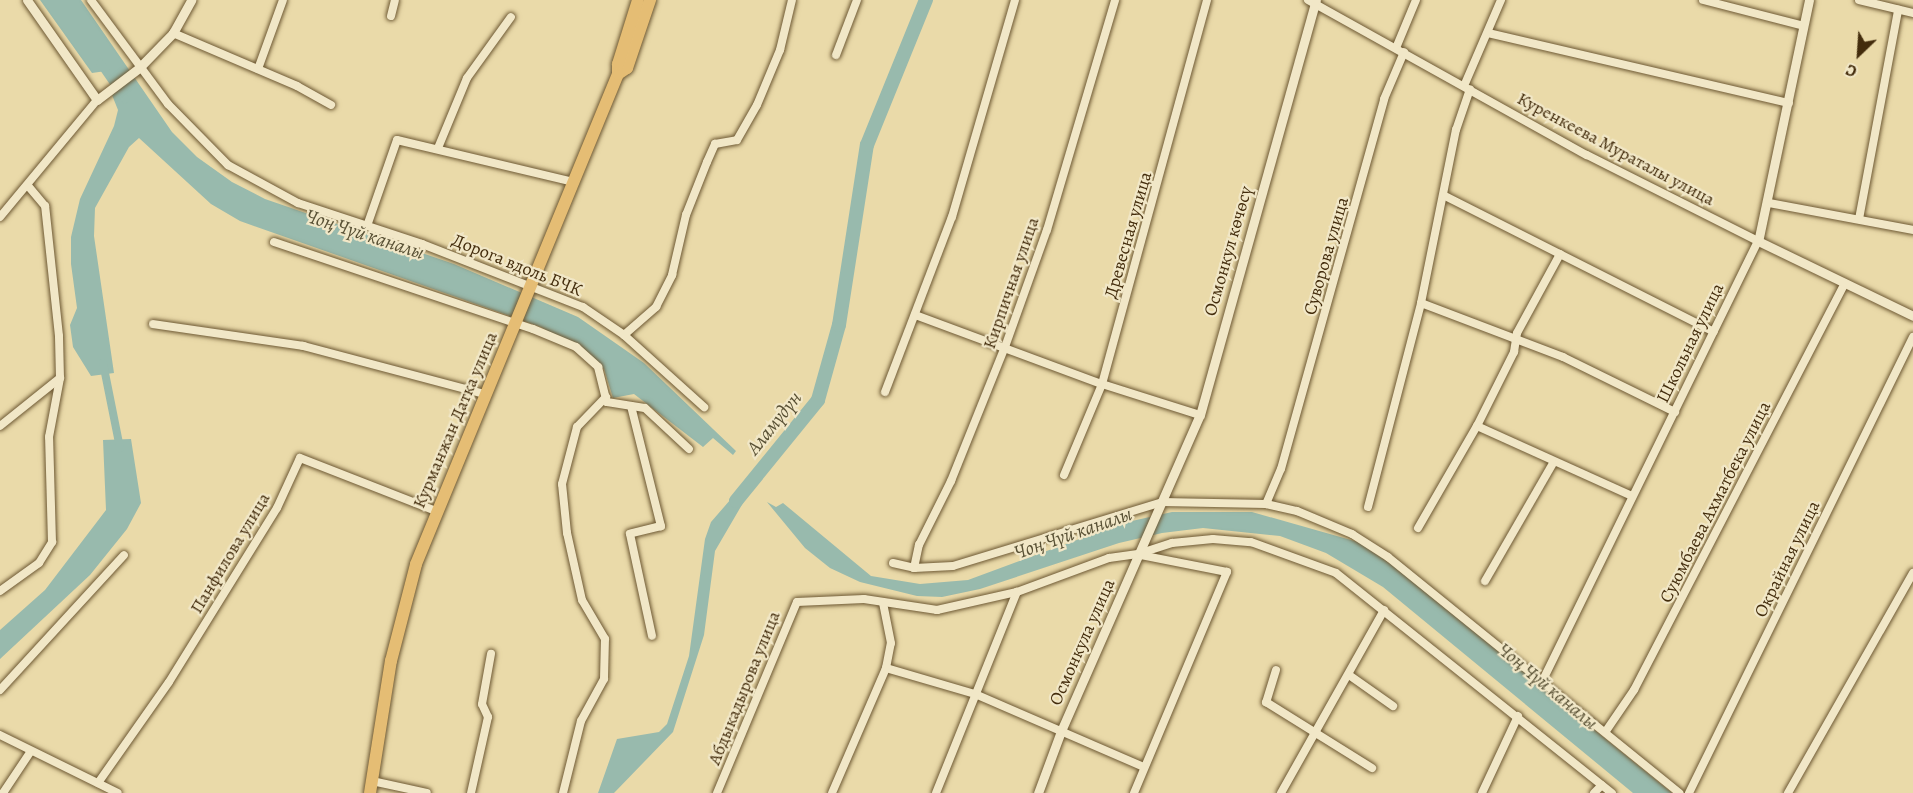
<!DOCTYPE html>
<html>
<head>
<meta charset="utf-8">
<style>
  body { margin:0 }
  #map { position:relative; width:1913px; height:793px; overflow:hidden; background:#eadaa9; font-family:Alegreya,serif }
  div>[style] { position:absolute }
  [style*='--x'] { left:calc(var(--x)*1px); top:calc(var(--y)*1px); width:calc(var(--w)*1px); rotate:calc(var(--a)*1deg) }
  .water>* { inset:0; background:#98baad }
  .canal>* { height:8px; margin:-4px; padding:0 4px; transform-origin:4px; border-radius:4px; background:#98baad }
  .river>* { height:14px; margin:-7px; padding:0 7px; transform-origin:7px; border-radius:7px; background:#98baad }
  .roads { filter:drop-shadow(0 0 2px #6d5833) drop-shadow(0 0 2px #6d5833) }
  .minor>* { height:8px; margin:-4px; padding:0 4px; transform-origin:4px; border-radius:4px; background:#f1e7c7 }
  .tertiary>* { height:9px; margin:-4.5px; padding:0 4.5px; transform-origin:4.5px; border-radius:4.5px; background:#f1e7c7 }
  .primary>* { height:12px; margin:-6px; padding:0 6px; transform-origin:6px; border-radius:6px; background:#e5bd74 }
  span { translate:-50% -50%; white-space:nowrap; text-align:center; line-height:1.15; -webkit-text-stroke:4.5px #f1e7c7; paint-order:stroke }
  .street-label { font-size:18px; color:#432c0c }
  .water-label { font-size:20px; color:#585034; font-style:italic }
  .north { position:absolute; left:1829px; top:24px; width:60px; height:60px; -webkit-text-stroke:4px #f1e7c7; paint-order:stroke; rotate:205deg; font-size:16px; font-weight:700; line-height:24px; text-align:center; color:#432c0c }
  .north::after { content:''; display:block; margin:auto; width:21px; height:27px; background:#432c0c; clip-path:polygon(50% 0,100% 100%,50% 72%,0 100%) }
</style>
</head>
<body>
<div id="map">
  <div class="water">
    <div style="clip-path:polygon(40px 0,81px 0,172px 132px,197px 157px,232px 182px,265px 199px,454px 264px,578px 317px,644px 363px,736px 451px,733px 455px,713px 438px,703px 447px,634px 394px,613px 398px,604px 369px,541px 327px,240px 221px,211px 204px,139px 138px,129px 147px,95px 208px,94px 236px,114px 373px,91px 376px,73px 347px,70px 325px,77px 308px,71px 264px,71px 237px,80px 199px,114px 126px,118px 110px,112px 95px,121px 88px,106px 71px,92px 73px)"></div>
    <div style="clip-path:polygon(131px 439px,141px 503px,127px 529px,90px 575px,0 659px,0 630px,45px 590px,106px 510px,103px 440px)"></div>
    <div style="clip-path:polygon(744px 484px,750px 491px,715px 551px,704px 635px,673px 732px,614px 793px,598px 793px,617px 739px,659px 732px,667px 724px,689px 656px,705px 539px,711px 522px)"></div>
    <div style="clip-path:polygon(767px 502px,776px 507px,783px 503px,871px 576px,920px 584px,968px 580px,1123px 523px,1172px 512px,1252px 512px,1358px 542px,1392px 565px,1672px 793px,1633px 793px,1383px 587px,1326px 553px,1280px 536px,1203px 528px,1162px 533px,1119px 543px,980px 589px,942px 597px,917px 596px,860px 582px,830px 568px,805px 548px)"></div>
  </div>
  <div class="canal">
    <div style="--x:100;--y:63;--w:44;--a:55.2"></div>
    <div style="--x:103;--y:363;--w:87;--a:78.7"></div>
  </div>
  <div class="river">
    <div style="--x:736;--y:501;--w:130;--a:-50.9"></div>
    <div style="--x:818;--y:400;--w:78;--a:-74.4"></div>
    <div style="--x:839;--y:325;--w:182;--a:-81.2"></div>
    <div style="--x:867;--y:145;--w:157;--a:-67.9"></div>
  </div>
  <div class="roads">
    <div class="minor">
      <div style="--x:91;--y:0;--w:129;--a:53.5"></div>
      <div style="--x:168;--y:104;--w:86;--a:45.5"></div>
      <div style="--x:228;--y:165;--w:80;--a:28.5"></div>
      <div style="--x:298;--y:203;--w:131;--a:18.3"></div>
      <div style="--x:422;--y:244;--w:173;--a:21.4"></div>
      <div style="--x:583;--y:307;--w:50;--a:34.3"></div>
      <div style="--x:624;--y:335;--w:108;--a:42"></div>
      <div style="--x:1308;--y:0;--w:319;--a:29.1"></div>
      <div style="--x:1587;--y:155;--w:191;--a:26.7"></div>
      <div style="--x:1758;--y:241;--w:490;--a:116.1"></div>
      <div style="--x:1703;--y:0;--w:104;--a:14.4"></div>
      <div style="--x:1859;--y:0;--w:56;--a:13.5"></div>
      <div style="--x:391;--y:16;--w:16;--a:-76"></div>
      <div style="--x:173;--y:33;--w:135;--a:23.1"></div>
      <div style="--x:297;--y:86;--w:39;--a:29"></div>
      <div style="--x:1488;--y:33;--w:309;--a:13.1"></div>
      <div style="--x:1396;--y:48;--w:52;--a:-67.4"></div>
      <div style="--x:836;--y:55;--w:59;--a:-69.1"></div>
      <div style="--x:258;--y:69;--w:73;--a:-70.1"></div>
      <div style="--x:1464;--y:86;--w:94;--a:-66.7"></div>
      <div style="--x:438;--y:148;--w:76;--a:-67.5"></div>
      <div style="--x:467;--y:78;--w:75;--a:-54.2"></div>
      <div style="--x:1445;--y:196;--w:301;--a:26.8"></div>
      <div style="--x:1769;--y:203;--w:147;--a:10.6"></div>
      <div style="--x:0;--y:217;--w:152;--a:-50.3"></div>
      <div style="--x:1859;--y:219;--w:213;--a:-79.4"></div>
      <div style="--x:367;--y:226;--w:91;--a:-70.8"></div>
      <div style="--x:397;--y:140;--w:181;--a:13.4"></div>
      <div style="--x:274;--y:242;--w:273;--a:18.6"></div>
      <div style="--x:533;--y:329;--w:47;--a:22.7"></div>
      <div style="--x:576;--y:347;--w:30;--a:42"></div>
      <div style="--x:598;--y:367;--w:36;--a:76"></div>
      <div style="--x:607;--y:402;--w:38;--a:9"></div>
      <div style="--x:645;--y:408;--w:60;--a:43"></div>
      <div style="--x:1421;--y:303;--w:152;--a:20.8"></div>
      <div style="--x:1563;--y:357;--w:125;--a:26.2"></div>
      <div style="--x:915;--y:315;--w:199;--a:20.3"></div>
      <div style="--x:1102;--y:384;--w:103;--a:17.6"></div>
      <div style="--x:153;--y:324;--w:152;--a:8.3"></div>
      <div style="--x:303;--y:346;--w:188;--a:14.8"></div>
      <div style="--x:624;--y:335;--w:43;--a:-41.2"></div>
      <div style="--x:656;--y:307;--w:36;--a:-63"></div>
      <div style="--x:672;--y:275;--w:62;--a:-76.9"></div>
      <div style="--x:686;--y:215;--w:57;--a:-68.4"></div>
      <div style="--x:707;--y:162;--w:20;--a:-66"></div>
      <div style="--x:715;--y:144;--w:22;--a:-10"></div>
      <div style="--x:737;--y:140;--w:40;--a:-60.3"></div>
      <div style="--x:757;--y:105;--w:60;--a:-67.3"></div>
      <div style="--x:780;--y:50;--w:51;--a:-76.5"></div>
      <div style="--x:885;--y:392;--w:187;--a:-69.1"></div>
      <div style="--x:952;--y:217;--w:226;--a:-73.8"></div>
      <div style="--x:631;--y:406;--w:124;--a:76"></div>
      <div style="--x:661;--y:526;--w:32;--a:166"></div>
      <div style="--x:630;--y:534;--w:104;--a:77.8"></div>
      <div style="--x:0;--y:426;--w:77;--a:-38.7"></div>
      <div style="--x:1477;--y:426;--w:170;--a:24.3"></div>
      <div style="--x:1064;--y:475;--w:99;--a:-67.3"></div>
      <div style="--x:1102;--y:384;--w:398;--a:-74.7"></div>
      <div style="--x:1266;--y:504;--w:38;--a:-67"></div>
      <div style="--x:1281;--y:469;--w:384;--a:-74.4"></div>
      <div style="--x:1384;--y:99;--w:51;--a:-66.9"></div>
      <div style="--x:1368;--y:507;--w:211;--a:-75.4"></div>
      <div style="--x:1421;--y:303;--w:177;--a:-78.6"></div>
      <div style="--x:1456;--y:130;--w:43;--a:-71.1"></div>
      <div style="--x:1418;--y:528;--w:118;--a:-60"></div>
      <div style="--x:1477;--y:426;--w:83;--a:-63.4"></div>
      <div style="--x:1514;--y:352;--w:19;--a:-81"></div>
      <div style="--x:1517;--y:333;--w:90;--a:-61.4"></div>
      <div style="--x:893;--y:563;--w:22;--a:13"></div>
      <div style="--x:914;--y:568;--w:39;--a:-3"></div>
      <div style="--x:953;--y:566;--w:219;--a:-17"></div>
      <div style="--x:1162;--y:502;--w:104;--a:1.1"></div>
      <div style="--x:1266;--y:504;--w:32;--a:13"></div>
      <div style="--x:1297;--y:511;--w:60;--a:22.7"></div>
      <div style="--x:1352;--y:534;--w:43;--a:32.6"></div>
      <div style="--x:1388;--y:557;--w:375;--a:39"></div>
      <div style="--x:914;--y:568;--w:24;--a:-78"></div>
      <div style="--x:919;--y:545;--w:72;--a:-63.4"></div>
      <div style="--x:951;--y:481;--w:144;--a:-68.1"></div>
      <div style="--x:1005;--y:347;--w:124;--a:-70.3"></div>
      <div style="--x:1047;--y:230;--w:240;--a:-73.5"></div>
      <div style="--x:1485;--y:581;--w:136;--a:-60"></div>
      <div style="--x:0;--y:591;--w:48;--a:-35.7"></div>
      <div style="--x:39;--y:563;--w:25;--a:-58"></div>
      <div style="--x:52;--y:542;--w:105;--a:-91.6"></div>
      <div style="--x:49;--y:437;--w:60;--a:-79.4"></div>
      <div style="--x:60;--y:378;--w:42;--a:-91.4"></div>
      <div style="--x:59;--y:336;--w:131;--a:-96.1"></div>
      <div style="--x:45;--y:206;--w:26;--a:-130"></div>
      <div style="--x:886;--y:668;--w:93;--a:16.3"></div>
      <div style="--x:975;--y:694;--w:184;--a:23.4"></div>
      <div style="--x:1276;--y:670;--w:34;--a:107"></div>
      <div style="--x:1266;--y:702;--w:125;--a:31.9"></div>
      <div style="--x:1349;--y:675;--w:54;--a:35.2"></div>
      <div style="--x:0;--y:690;--w:183;--a:-47.4"></div>
      <div style="--x:1606;--y:731;--w:50;--a:-55.7"></div>
      <div style="--x:1634;--y:690;--w:458;--a:-62.6"></div>
      <div style="--x:0;--y:735;--w:131;--a:26.2"></div>
      <div style="--x:372;--y:781;--w:56;--a:12.3"></div>
      <div style="--x:98;--y:783;--w:123;--a:-54.9"></div>
      <div style="--x:169;--y:682;--w:205;--a:-58.2"></div>
      <div style="--x:277;--y:508;--w:55;--a:-65.3"></div>
      <div style="--x:300;--y:458;--w:146;--a:21.3"></div>
      <div style="--x:3;--y:793;--w:50;--a:-56.3"></div>
      <div style="--x:471;--y:793;--w:78;--a:-77.4"></div>
      <div style="--x:488;--y:717;--w:14;--a:-115"></div>
      <div style="--x:482;--y:704;--w:51;--a:-79.8"></div>
      <div style="--x:563;--y:793;--w:74;--a:-76"></div>
      <div style="--x:581;--y:721;--w:48;--a:-61.3"></div>
      <div style="--x:604;--y:679;--w:40;--a:-88.6"></div>
      <div style="--x:605;--y:639;--w:45;--a:-120.5"></div>
      <div style="--x:582;--y:600;--w:69;--a:-102.6"></div>
      <div style="--x:567;--y:533;--w:49;--a:-95.8"></div>
      <div style="--x:562;--y:484;--w:59;--a:-75.3"></div>
      <div style="--x:577;--y:427;--w:42;--a:-46"></div>
      <div style="--x:717;--y:793;--w:207;--a:-67.3"></div>
      <div style="--x:797;--y:602;--w:67;--a:-2.6"></div>
      <div style="--x:864;--y:599;--w:74;--a:8.6"></div>
      <div style="--x:937;--y:610;--w:82;--a:-12.7"></div>
      <div style="--x:832;--y:793;--w:136;--a:-66.6"></div>
      <div style="--x:886;--y:668;--w:25;--a:-79"></div>
      <div style="--x:891;--y:643;--w:41;--a:-101.3"></div>
      <div style="--x:936;--y:793;--w:217;--a:-68.1"></div>
      <div style="--x:1017;--y:592;--w:98;--a:-20.3"></div>
      <div style="--x:1109;--y:558;--w:29;--a:-8"></div>
      <div style="--x:1138;--y:554;--w:36;--a:-18"></div>
      <div style="--x:1172;--y:543;--w:41;--a:-5.6"></div>
      <div style="--x:1213;--y:539;--w:38;--a:5"></div>
      <div style="--x:1251;--y:542;--w:90;--a:20"></div>
      <div style="--x:1336;--y:573;--w:353;--a:38.6"></div>
      <div style="--x:1134;--y:793;--w:240;--a:-67.2"></div>
      <div style="--x:1227;--y:572;--w:89;--a:-168.9"></div>
      <div style="--x:1281;--y:793;--w:210;--a:-60.6"></div>
      <div style="--x:1482;--y:793;--w:85;--a:-64.9"></div>
      <div style="--x:1594;--y:793;--w:11;--a:-45"></div>
      <div style="--x:1689;--y:793;--w:508;--a:-63.84"></div>
      <div style="--x:1788;--y:793;--w:253;--a:-60.4"></div>
    </div>
    <div class="tertiary">
      <div style="--x:27;--y:0;--w:122;--a:55"></div>
      <div style="--x:97;--y:100;--w:53;--a:-37.3"></div>
      <div style="--x:139;--y:68;--w:49;--a:-45.8"></div>
      <div style="--x:173;--y:33;--w:38;--a:-61"></div>
      <div style="--x:1809;--y:0;--w:246;--a:101.9"></div>
      <div style="--x:1758;--y:241;--w:172;--a:25.8"></div>
      <div style="--x:1038;--y:793;--w:66;--a:-69.6"></div>
      <div style="--x:1061;--y:731;--w:345;--a:-66.3"></div>
      <div style="--x:1200;--y:415;--w:431;--a:-74.4"></div>
    </div>
    <div class="primary">
      <div style="--x:618;--y:74;--w:11;--a:-34"></div>
      <div style="--x:627;--y:68;--w:72;--a:-71.3"></div>
      <div style="--x:370;--y:793;--w:134;--a:-81"></div>
      <div style="--x:391;--y:661;--w:100;--a:-75.5"></div>
      <div style="--x:416;--y:564;--w:530;--a:-67.6"></div>
      <div style="--x:618;--y:74;--w:10;--a:-90"></div>
      <div style="--x:618;--y:64;--w:67;--a:-72.6"></div>
    </div>
  </div>
  <div class="street-label">
    <span style="left:1616px;top:149px;rotate:28deg">Куренкеева Мураталы улица</span>
    <span style="left:1128px;top:235px;rotate:-74deg">Древесная улица</span>
    <span style="left:1228px;top:251px;rotate:-74deg">Осмонкул көчөсү</span>
    <span style="left:1326px;top:256px;rotate:-74deg">Суворова улица</span>
    <span style="left:517px;top:265px;rotate:22deg">Дорога вдоль БЧК</span>
    <span style="left:1011px;top:283px;rotate:-71deg">Кирпичная улица</span>
    <span style="left:1690px;top:343px;rotate:-64deg">Школьная улица</span>
    <span style="left:455px;top:420px;rotate:-67deg">Курманжан Датка улица</span>
    <span style="left:1715px;top:502px;rotate:-63deg">Суюмбаева Ахматбека улица</span>
    <span style="left:230px;top:553px;rotate:-59deg">Панфилова улица</span>
    <span style="left:1787px;top:559px;rotate:-64deg">Окрайная улица</span>
    <span style="left:1082px;top:642px;rotate:-66deg">Осмонкула улица</span>
    <span style="left:744px;top:688px;rotate:-68deg">Абдыкадырова улица</span>
  </div>
  <div class="water-label">
    <span style="left:365px;top:234px;rotate:18deg">Чоң Чүй каналы</span>
    <span style="left:774px;top:423px;rotate:-51deg">Аламүдүн</span>
    <span style="left:1073px;top:533px;rotate:-19deg">Чоң Чүй каналы</span>
    <span style="left:1548px;top:686px;rotate:40deg">Чоң Чүй каналы</span>
  </div>
  <div class="north">С</div>
</div>
</body>
</html>
